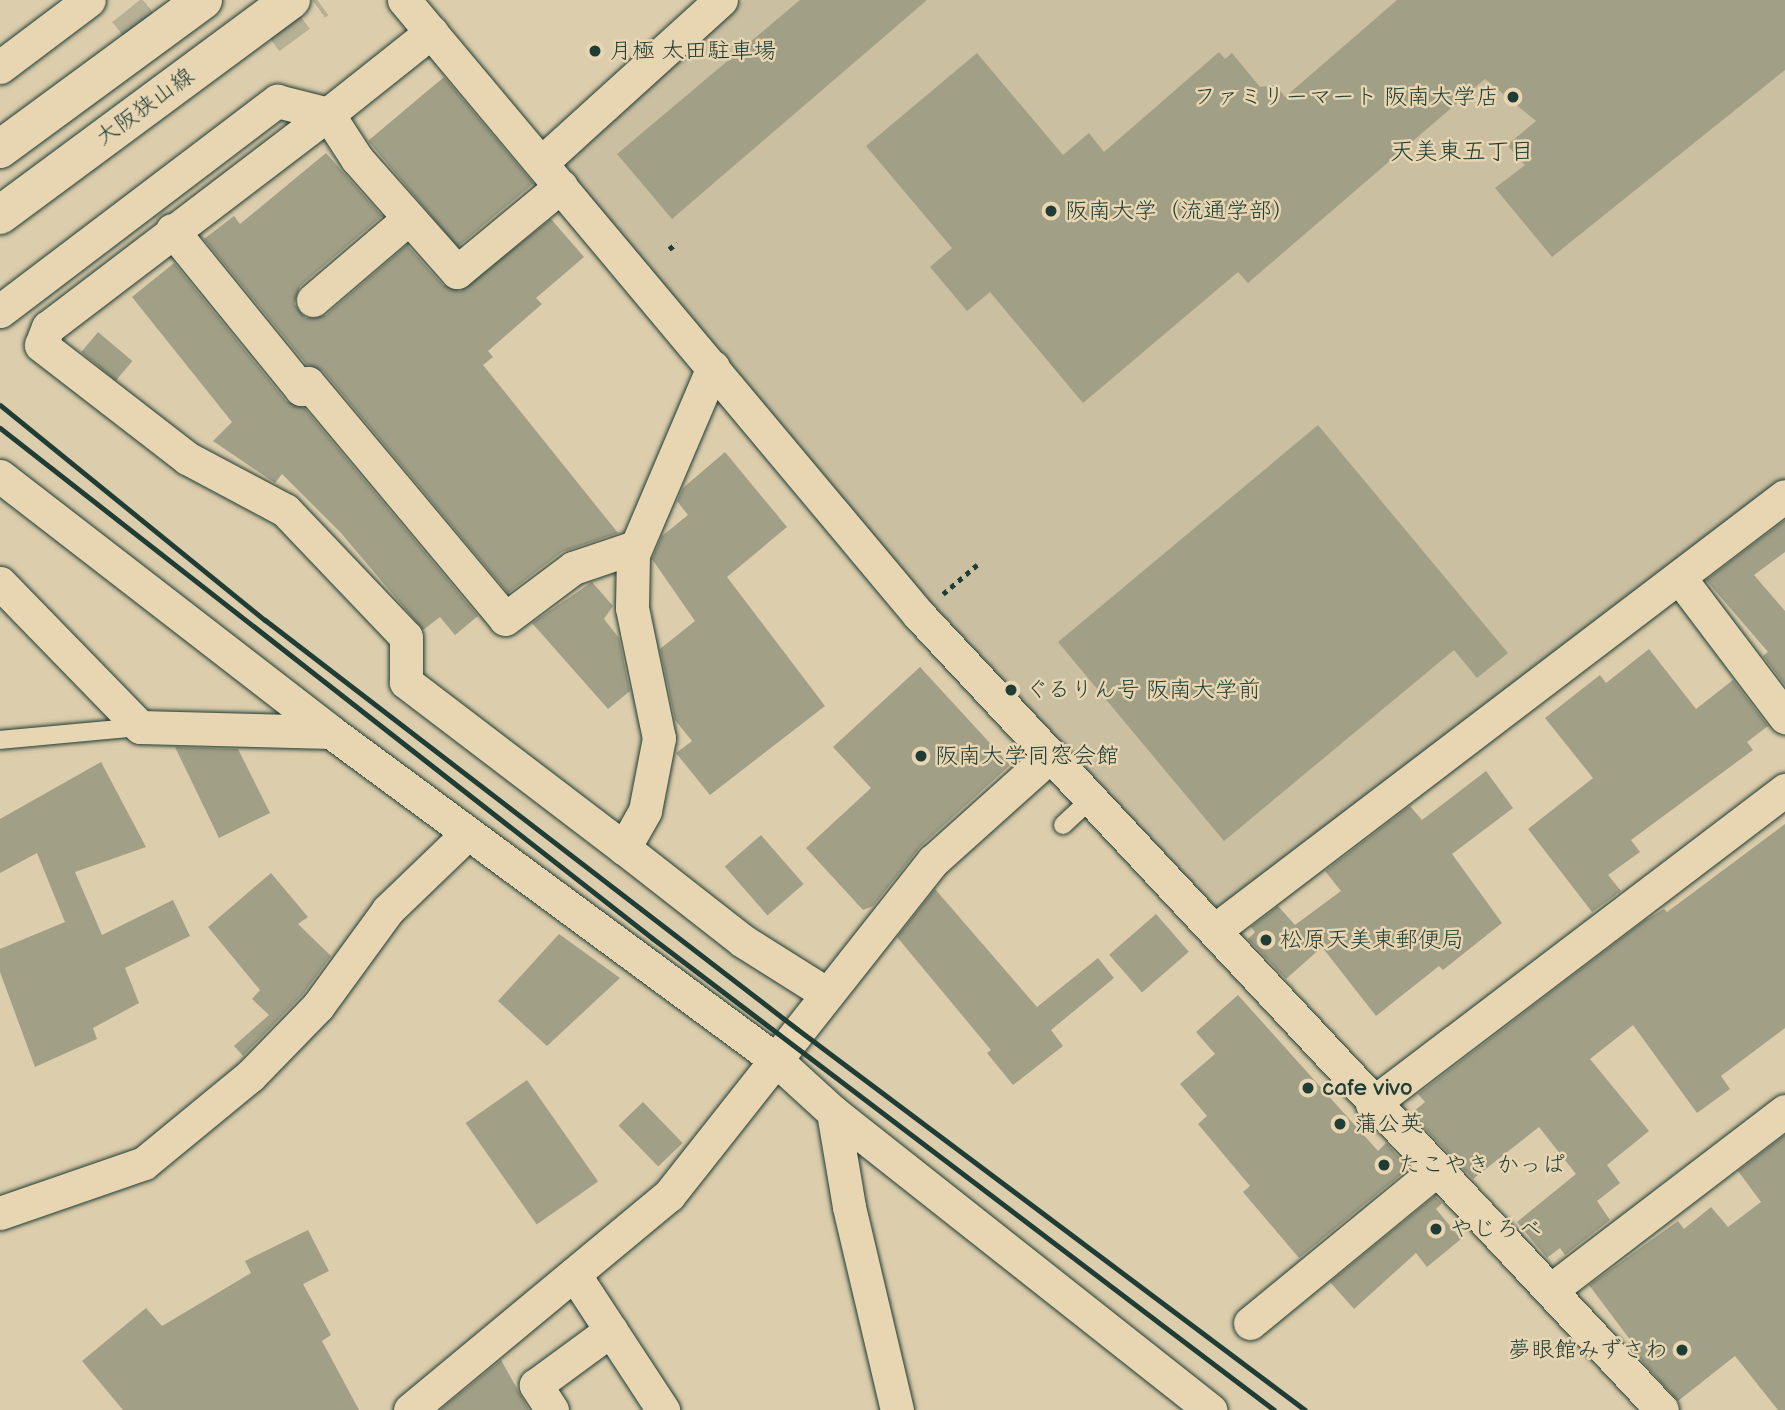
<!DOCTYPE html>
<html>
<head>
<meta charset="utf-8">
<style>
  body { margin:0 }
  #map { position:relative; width:1785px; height:1410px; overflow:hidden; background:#dccdac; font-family:"Balsamiq Sans","Klee One",sans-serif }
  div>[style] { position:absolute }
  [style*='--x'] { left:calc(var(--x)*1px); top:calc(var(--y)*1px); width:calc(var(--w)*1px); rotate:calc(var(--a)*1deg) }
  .built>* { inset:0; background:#cbbfa1 }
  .building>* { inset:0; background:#a29f87; transform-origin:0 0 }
  .motorway-tunnel>* { height:38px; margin-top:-19px; transform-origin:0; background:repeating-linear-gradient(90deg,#b6b094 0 38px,transparent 0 57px) }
  .path>* { height:4.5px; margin-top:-2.25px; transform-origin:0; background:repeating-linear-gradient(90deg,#1f3d34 0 5px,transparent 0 10px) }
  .roads { filter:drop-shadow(0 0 2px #1f3d34) drop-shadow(0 0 2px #1f3d34) }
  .service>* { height:18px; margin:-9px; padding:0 9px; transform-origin:9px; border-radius:9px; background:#e8d6b3 }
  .minor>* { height:33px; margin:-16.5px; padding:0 16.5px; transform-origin:16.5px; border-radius:16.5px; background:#e8d6b3 }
  .primary>* { height:38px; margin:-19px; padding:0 19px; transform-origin:19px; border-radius:19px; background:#e8d6b3 }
  .rail>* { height:5px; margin:-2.5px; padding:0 2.5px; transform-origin:2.5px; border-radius:2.5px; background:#1f3d34 }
  .dots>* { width:19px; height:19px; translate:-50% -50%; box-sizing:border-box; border:4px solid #e8d6b3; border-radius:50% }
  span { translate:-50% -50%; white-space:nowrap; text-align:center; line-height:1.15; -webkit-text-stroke:5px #e8d6b3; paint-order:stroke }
  .poi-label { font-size:23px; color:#1f3d34 }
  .left { translate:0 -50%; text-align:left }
  .right { translate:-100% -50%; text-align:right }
  .street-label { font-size:23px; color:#1f3d34 }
  .neighbourhood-label { font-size:24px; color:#1f3d34 }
</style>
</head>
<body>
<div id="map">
  <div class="built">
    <div style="clip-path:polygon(744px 0,1785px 0,1785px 489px,1229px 909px,1210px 910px,956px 638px,564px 169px,565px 156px)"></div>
  </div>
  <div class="building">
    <div style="clip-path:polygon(800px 0,927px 0,672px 219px,617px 154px)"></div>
    <div style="clip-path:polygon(1397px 0,1785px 0,1785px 70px,1552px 257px,1495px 188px,1525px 165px,1507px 145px,1536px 121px,1485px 79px,1248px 283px,1238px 272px,1083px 403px,990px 292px,967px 311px,930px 267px,952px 248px,866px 146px,977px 53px,1063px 155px,1089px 133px,1104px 152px,1219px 52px,1225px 59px,1232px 53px,1260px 87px,1276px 85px,1285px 97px)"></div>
    <div style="left:444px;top:77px;width:139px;height:99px;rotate:50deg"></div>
    <div style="clip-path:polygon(326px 153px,382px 216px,300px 286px,294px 304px,306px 318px,326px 315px,407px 245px,443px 285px,460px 291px,551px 219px,584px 257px,536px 298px,542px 304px,488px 351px,493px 357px,483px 365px,618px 533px,562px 552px,508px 593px,323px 371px,306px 364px,204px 239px,234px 216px,240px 224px)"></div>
    <div style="clip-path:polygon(174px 263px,286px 401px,304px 408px,478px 616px,455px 635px,440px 617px,423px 630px,341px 533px,282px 474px,275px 483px,213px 441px,232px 422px,132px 297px)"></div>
    <div style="left:98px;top:332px;width:45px;height:26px;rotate:40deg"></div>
    <div style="clip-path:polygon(1318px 425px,1508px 653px,1477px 678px,1454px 650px,1224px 841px,1058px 642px)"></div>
    <div style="clip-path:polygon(725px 452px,787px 527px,727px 577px,825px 706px,710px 795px,676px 753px,692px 741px,675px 720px,660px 649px,695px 621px,652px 559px,662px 536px,688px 515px,677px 501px,683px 488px)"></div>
    <div style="clip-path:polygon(1785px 520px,1785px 552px,1754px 575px,1785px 611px,1785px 685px,1763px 656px,1768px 652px,1706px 580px)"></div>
    <div style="clip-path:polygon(592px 582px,613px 606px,604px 619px,619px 638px,630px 691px,608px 709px,532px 623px)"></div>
    <div style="clip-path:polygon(1649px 649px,1696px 709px,1733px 680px,1768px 726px,1747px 742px,1753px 750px,1631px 840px,1640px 852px,1608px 875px,1621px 891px,1592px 912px,1528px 829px,1593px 778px,1545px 718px,1600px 675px,1606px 683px)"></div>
    <div style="clip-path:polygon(920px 667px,1010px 765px,920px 847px,873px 906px,863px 910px,806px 848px,871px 788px,833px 747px)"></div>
    <div style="clip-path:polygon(175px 747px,238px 749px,270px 813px,219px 838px)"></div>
    <div style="clip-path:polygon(101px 762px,146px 847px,75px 872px,102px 935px,173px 900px,190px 936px,125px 968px,139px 1003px,93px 1028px,97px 1039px,35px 1067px,0 972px,0 949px,65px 922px,37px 853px,0 873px,0 819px)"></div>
    <div style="clip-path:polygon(1486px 771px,1513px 808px,1452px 854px,1502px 923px,1443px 970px,1439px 966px,1376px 1016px,1322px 947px,1286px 979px,1248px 939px,1255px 932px,1251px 927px,1278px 906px,1295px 925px,1341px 891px,1325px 871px,1410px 806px,1422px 820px)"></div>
    <div style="clip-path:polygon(1785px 824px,1785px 1028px,1721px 1076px,1730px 1089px,1697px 1113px,1633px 1025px,1590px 1059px,1649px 1131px,1607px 1165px,1620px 1183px,1597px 1201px,1610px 1220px,1565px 1255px,1560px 1248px,1547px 1258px,1517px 1222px,1576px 1174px,1539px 1127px,1473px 1179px,1415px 1118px,1414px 1111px,1425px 1102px,1418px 1094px,1644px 921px,1664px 909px,1667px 912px)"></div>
    <div style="left:761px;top:835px;width:65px;height:48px;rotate:49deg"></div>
    <div style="clip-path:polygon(271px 873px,308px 917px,298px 924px,331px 956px,303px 994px,243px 1056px,234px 1046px,269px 1015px,252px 999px,260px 990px,208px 927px)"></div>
    <div style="clip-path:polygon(935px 889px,1037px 1007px,1098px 958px,1114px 978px,1051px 1030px,1063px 1046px,1013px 1085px,987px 1053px,991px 1050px,897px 937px)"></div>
    <div style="left:1156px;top:914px;width:50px;height:62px;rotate:49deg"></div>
    <div style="clip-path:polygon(559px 934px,620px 978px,547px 1046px,498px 1001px)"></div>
    <div style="clip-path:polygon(1238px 995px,1378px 1151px,1386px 1143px,1409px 1168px,1299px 1258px,1243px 1192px,1250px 1186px,1198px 1124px,1207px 1116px,1180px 1084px,1215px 1054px,1196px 1032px)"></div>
    <div style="left:527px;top:1080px;width:124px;height:75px;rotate:55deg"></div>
    <div style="left:643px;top:1102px;width:57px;height:34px;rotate:46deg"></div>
    <div style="clip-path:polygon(1785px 1135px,1785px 1410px,1778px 1410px,1735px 1356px,1678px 1401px,1627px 1344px,1631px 1341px,1589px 1285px,1678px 1221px,1684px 1229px,1711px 1207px,1728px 1227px,1761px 1202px,1738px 1171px)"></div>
    <div style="clip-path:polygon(1435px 1196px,1442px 1203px,1436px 1209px,1461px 1239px,1427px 1267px,1416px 1253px,1354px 1309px,1330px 1282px)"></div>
    <div style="clip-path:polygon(308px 1230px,329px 1271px,303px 1284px,331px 1335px,322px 1341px,359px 1410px,123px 1410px,82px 1361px,146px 1308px,162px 1326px,251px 1273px,245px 1261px)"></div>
    <div style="clip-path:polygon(501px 1360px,529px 1410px,440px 1410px)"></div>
  </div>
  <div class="motorway-tunnel">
    <div style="--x:268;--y:36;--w:61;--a:-36.3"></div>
    <div style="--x:124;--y:37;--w:59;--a:-38.8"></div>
  </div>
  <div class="path">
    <div style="--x:669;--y:249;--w:10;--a:-37"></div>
    <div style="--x:943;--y:594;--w:45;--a:-40.5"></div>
  </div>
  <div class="roads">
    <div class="service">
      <div style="--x:0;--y:740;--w:141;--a:-5.3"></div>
      <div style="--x:1063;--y:825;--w:37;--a:-43"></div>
    </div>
    <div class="minor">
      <div style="--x:404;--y:0;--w:802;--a:50.06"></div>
      <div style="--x:919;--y:615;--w:1088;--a:46.94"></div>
      <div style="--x:0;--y:67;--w:111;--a:-37"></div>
      <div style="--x:541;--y:163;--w:243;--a:-42.2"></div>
      <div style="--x:561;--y:186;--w:135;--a:140.4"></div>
      <div style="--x:457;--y:272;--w:151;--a:-131.5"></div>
      <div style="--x:357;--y:159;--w:54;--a:-122.8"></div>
      <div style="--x:328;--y:114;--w:352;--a:142.7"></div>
      <div style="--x:48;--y:327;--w:19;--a:111"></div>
      <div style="--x:41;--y:345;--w:185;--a:37.7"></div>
      <div style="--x:187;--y:458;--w:111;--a:28"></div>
      <div style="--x:285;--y:510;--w:175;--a:46.4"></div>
      <div style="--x:406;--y:637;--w:45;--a:90"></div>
      <div style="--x:406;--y:682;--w:274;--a:37.3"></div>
      <div style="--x:172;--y:230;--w:205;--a:50.9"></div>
      <div style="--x:301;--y:389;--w:9;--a:-41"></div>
      <div style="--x:308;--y:383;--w:307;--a:50.1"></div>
      <div style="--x:505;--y:619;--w:85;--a:-36.9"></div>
      <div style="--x:573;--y:568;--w:65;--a:-18.7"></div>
      <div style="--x:313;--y:300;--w:126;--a:-40.5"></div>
      <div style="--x:0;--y:311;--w:348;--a:-37.2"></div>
      <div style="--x:277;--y:101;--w:53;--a:14.3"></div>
      <div style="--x:328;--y:114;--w:132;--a:-38.5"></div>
      <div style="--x:713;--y:367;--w:204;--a:113.1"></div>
      <div style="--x:633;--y:555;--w:53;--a:91.1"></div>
      <div style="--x:632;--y:608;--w:133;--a:78.3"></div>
      <div style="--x:659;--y:738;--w:74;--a:100.9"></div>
      <div style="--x:645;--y:811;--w:43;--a:119.6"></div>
      <div style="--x:624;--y:848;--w:151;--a:38"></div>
      <div style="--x:743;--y:941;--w:96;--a:32.2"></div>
      <div style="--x:0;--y:476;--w:418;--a:37.7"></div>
      <div style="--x:1679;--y:577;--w:176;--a:52.9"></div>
      <div style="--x:0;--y:583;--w:201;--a:45.8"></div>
      <div style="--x:140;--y:727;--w:191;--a:1.5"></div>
      <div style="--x:331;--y:732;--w:553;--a:36.39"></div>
      <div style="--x:776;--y:1060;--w:77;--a:42.4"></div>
      <div style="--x:833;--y:1112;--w:481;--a:38.3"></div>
      <div style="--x:1215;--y:930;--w:716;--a:-37.29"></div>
      <div style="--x:1372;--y:1104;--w:519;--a:-37.25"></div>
      <div style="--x:833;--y:1112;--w:96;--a:80.4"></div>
      <div style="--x:849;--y:1207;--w:209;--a:76.7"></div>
      <div style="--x:0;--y:1213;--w:152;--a:-19.1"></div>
      <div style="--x:144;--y:1163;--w:137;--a:-39.4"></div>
      <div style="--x:250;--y:1076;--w:98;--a:-45.8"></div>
      <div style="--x:318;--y:1006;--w:119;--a:-53.9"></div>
      <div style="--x:388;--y:910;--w:108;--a:-43.9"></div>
      <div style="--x:574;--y:1274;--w:163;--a:56.8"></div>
      <div style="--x:1552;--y:1289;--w:293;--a:-37.4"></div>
      <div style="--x:1250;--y:1323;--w:238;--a:-39.4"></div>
      <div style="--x:410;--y:1410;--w:337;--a:-39.7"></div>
      <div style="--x:669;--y:1195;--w:426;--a:-51.7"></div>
      <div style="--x:933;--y:861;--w:156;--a:-41.9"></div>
      <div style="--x:552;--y:1410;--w:30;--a:-123"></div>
      <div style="--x:536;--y:1385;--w:93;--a:-36.3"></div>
    </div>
    <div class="primary">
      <div style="--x:0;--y:149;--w:252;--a:-36.3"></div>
      <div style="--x:0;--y:215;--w:362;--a:-36.5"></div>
    </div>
  </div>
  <div class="rail">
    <div style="--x:0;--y:405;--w:341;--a:39.1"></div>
    <div style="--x:265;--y:620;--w:671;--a:37.55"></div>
    <div style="--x:797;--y:1029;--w:635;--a:36.87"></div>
    <div style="--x:0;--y:428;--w:828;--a:38.03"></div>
    <div style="--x:652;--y:938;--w:781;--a:37.19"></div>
  </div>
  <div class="dots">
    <div style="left:595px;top:51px;background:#1f3d34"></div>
    <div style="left:1513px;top:97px;background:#1f3d34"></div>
    <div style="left:1051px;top:211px;background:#1f3d34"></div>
    <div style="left:1011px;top:690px;background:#1f3d34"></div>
    <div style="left:921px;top:756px;background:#1f3d34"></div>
    <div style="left:1266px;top:940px;background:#1f3d34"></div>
    <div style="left:1308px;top:1088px;background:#1f3d34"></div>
    <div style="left:1340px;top:1124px;background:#1f3d34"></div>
    <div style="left:1384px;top:1165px;background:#1f3d34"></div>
    <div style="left:1436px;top:1229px;background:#1f3d34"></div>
    <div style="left:1682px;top:1350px;background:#1f3d34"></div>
  </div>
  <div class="poi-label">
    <span class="left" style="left:609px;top:51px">月極 太田駐車場</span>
    <span class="right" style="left:1499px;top:97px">ファミリーマート 阪南大学店</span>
    <span class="left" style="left:1065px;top:211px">阪南大学（流通学部）</span>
    <span class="left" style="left:1025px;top:690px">ぐるりん号 阪南大学前</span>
    <span class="left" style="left:935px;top:756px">阪南大学同窓会館</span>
    <span class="left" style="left:1280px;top:940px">松原天美東郵便局</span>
    <span class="left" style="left:1322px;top:1088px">cafe vivo</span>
    <span class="left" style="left:1354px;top:1124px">蒲公英</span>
    <span class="left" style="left:1398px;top:1165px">たこやき かっぱ</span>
    <span class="left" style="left:1450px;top:1229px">やじろべ</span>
    <span class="right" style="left:1668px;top:1350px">夢眼館みずさわ</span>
  </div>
  <div class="street-label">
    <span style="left:145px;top:107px;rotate:-36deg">大阪狭山線</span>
  </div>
  <div class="neighbourhood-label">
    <span style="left:1462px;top:152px">天美東五丁目</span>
  </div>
</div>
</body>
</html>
